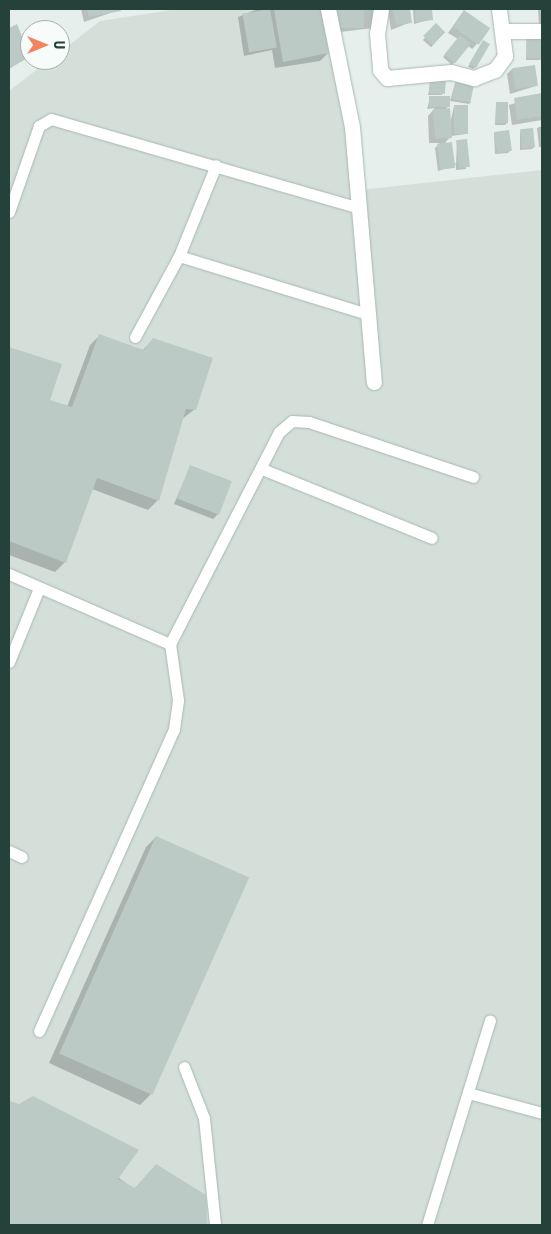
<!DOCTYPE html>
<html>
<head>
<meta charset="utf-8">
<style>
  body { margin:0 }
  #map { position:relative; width:551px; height:1234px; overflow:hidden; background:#e6efeb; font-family:"Asap Condensed",sans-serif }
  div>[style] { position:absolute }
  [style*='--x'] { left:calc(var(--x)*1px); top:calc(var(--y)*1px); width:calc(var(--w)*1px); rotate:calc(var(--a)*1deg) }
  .built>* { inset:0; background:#d4dfda }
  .shadow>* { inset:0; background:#0003; transform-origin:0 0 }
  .building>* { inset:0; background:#bbcac4; transform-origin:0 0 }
  .roads { filter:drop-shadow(0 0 1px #a8b8b2) drop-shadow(0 0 1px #a8b8b2) }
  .service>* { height:11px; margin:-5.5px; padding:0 5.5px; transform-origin:5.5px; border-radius:5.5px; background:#fff }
  .minor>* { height:15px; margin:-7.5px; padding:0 7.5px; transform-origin:7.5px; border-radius:7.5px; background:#fff }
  span { translate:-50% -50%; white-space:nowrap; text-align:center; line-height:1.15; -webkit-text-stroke:5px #f7fbf9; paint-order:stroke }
  .frame { position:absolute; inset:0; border:10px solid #24423a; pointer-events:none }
  .north { position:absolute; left:20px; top:20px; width:50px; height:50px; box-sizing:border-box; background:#f7fbf9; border:1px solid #a3b1ad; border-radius:50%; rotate:90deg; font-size:14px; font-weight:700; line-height:20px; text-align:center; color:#24423a }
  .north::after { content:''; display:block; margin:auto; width:18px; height:22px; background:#f4845f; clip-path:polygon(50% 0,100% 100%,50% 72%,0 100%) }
</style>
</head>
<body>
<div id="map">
  <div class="built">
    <div style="clip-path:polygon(178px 9px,328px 9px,360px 190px,542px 170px,542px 1225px,9px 1225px,9px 91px,49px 60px,60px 60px,60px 52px,100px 21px)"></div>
  </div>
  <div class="shadow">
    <div style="clip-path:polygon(81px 9px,119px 9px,119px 10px,84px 22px)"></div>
    <div style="clip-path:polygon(258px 9px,320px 9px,328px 53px,320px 61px,275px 68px,272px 50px,244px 56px,238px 17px)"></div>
    <div style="clip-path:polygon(377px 9px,373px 28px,332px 33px,332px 15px,337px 10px)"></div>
    <div style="clip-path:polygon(388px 9px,409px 9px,411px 22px,391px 30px)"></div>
    <div style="clip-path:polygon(413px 9px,431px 9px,432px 19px,414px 24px)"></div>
    <div style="clip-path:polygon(538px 9px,542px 9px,542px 25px,539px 25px)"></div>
    <div style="clip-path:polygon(464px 11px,477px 44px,472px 49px,468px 46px,452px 65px,443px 57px,458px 39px,448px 33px)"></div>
    <div style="left:436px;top:25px;width:11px;height:20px;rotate:41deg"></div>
    <div style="clip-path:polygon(16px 26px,30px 56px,9px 69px,9px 30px)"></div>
    <div style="clip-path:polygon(527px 36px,542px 57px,540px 60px,526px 60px)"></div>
    <div style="clip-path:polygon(481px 44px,475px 67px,473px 69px,468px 67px)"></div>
    <div style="clip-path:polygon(512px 69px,536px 86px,510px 94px,507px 74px)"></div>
    <div style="clip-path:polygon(431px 79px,444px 93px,441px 95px,428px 95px)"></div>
    <div style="clip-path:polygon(456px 80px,471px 102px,469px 104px,450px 101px)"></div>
    <div style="clip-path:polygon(542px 95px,542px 120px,512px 125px,509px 105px)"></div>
    <div style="clip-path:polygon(430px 98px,449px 106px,444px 110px,450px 124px,454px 106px,466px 134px,451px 136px,444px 144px,456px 165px,457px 141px,466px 169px,456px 170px,456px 165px,438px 171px,435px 148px,440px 143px,429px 143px,428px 116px,435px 108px,427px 109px)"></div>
    <div style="clip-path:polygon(496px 104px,508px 122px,505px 125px,495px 125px)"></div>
    <div style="clip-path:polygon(542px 126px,542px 147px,539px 147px,537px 128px)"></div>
    <div style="clip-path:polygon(520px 131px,534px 147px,532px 149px,520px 150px)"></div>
    <div style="clip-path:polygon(494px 133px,511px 150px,508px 153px,495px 154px)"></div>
    <div style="clip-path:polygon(100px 335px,142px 351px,153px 339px,195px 409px,182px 419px,158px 500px,148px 510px,92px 489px,65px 562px,55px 572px,9px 555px,9px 348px,61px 365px,49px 401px,67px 407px,90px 345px)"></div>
    <div style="clip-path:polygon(190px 467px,219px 513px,213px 519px,174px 504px)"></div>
    <div style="clip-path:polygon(156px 837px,150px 1095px,140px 1105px,49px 1063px,146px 847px)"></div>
    <div style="clip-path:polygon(9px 1102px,19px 1105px,134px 1189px,156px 1166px,205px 1195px,205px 1225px,9px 1225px)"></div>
  </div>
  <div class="building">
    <div style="clip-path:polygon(87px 9px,120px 9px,121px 11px,89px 17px)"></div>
    <div style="left:270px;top:9px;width:39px;height:28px;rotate:80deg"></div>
    <div style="clip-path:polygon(274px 9px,321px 9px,329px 53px,283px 62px)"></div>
    <div style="left:336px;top:9px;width:28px;height:19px"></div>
    <div style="clip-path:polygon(393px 9px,410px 9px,412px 23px,396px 25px)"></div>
    <div style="clip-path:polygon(415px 9px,432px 9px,433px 20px,416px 22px)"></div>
    <div style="left:464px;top:10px;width:32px;height:20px;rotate:35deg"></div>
    <div style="left:436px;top:23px;width:13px;height:18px;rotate:45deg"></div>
    <div style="clip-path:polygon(17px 24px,30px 57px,9px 68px,9px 28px)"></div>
    <div style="left:541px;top:34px;width:24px;height:15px;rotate:88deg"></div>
    <div style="left:460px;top:35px;width:14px;height:25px;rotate:39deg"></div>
    <div style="left:483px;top:40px;width:8px;height:28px;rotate:30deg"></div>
    <div style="left:535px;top:65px;width:21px;height:23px;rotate:82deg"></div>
    <div style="left:430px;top:77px;width:16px;height:16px;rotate:4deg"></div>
    <div style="left:456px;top:78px;width:19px;height:21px;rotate:12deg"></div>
    <div style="clip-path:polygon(542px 93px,542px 116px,517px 120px,514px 98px)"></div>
    <div style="left:429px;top:96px;width:21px;height:11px"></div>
    <div style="left:496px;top:102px;width:12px;height:21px"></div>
    <div style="left:454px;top:105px;width:14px;height:29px"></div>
    <div style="left:450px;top:108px;width:30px;height:17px;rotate:86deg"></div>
    <div style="left:533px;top:128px;width:19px;height:13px;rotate:84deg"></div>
    <div style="left:509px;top:130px;width:21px;height:15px;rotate:82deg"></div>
    <div style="left:467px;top:139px;width:28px;height:11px;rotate:84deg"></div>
    <div style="left:452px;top:142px;width:26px;height:15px;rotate:83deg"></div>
    <div style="clip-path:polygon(99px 334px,144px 350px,153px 338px,213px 358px,196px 410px,186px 409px,159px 501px,97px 478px,66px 563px,9px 541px,9px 347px,62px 364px,50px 400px,72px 407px)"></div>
    <div style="left:190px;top:465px;width:45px;height:36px;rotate:21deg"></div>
    <div style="left:156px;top:836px;width:102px;height:238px;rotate:24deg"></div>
    <div style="clip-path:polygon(33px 1096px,139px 1150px,118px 1179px,135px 1188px,156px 1164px,206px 1195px,207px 1225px,9px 1225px,9px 1101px,19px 1104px)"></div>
  </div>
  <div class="roads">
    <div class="service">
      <div style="--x:9;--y:212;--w:91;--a:-70.8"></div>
      <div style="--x:39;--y:126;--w:14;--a:-30"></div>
      <div style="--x:51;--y:119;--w:321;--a:16.1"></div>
      <div style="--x:179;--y:256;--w:198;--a:17.1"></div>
      <div style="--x:135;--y:337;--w:92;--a:-61.5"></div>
      <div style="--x:179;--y:256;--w:98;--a:-67.9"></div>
      <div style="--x:262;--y:469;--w:183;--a:22.1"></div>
      <div style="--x:9;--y:574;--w:176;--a:23.5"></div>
      <div style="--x:170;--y:644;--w:238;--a:-62.8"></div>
      <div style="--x:279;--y:432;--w:17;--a:-40"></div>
      <div style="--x:292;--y:421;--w:17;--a:3"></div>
      <div style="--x:309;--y:422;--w:173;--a:18.5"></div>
      <div style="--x:9;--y:662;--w:80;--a:-67.9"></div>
      <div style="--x:9;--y:851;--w:14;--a:25"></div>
      <div style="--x:39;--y:1031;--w:331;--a:-65.9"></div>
      <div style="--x:174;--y:729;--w:29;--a:-82"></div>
      <div style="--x:178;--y:700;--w:57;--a:-98.1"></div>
      <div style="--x:184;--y:1067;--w:55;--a:68.6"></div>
      <div style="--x:204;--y:1118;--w:108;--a:84.1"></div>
      <div style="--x:468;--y:1093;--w:77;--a:15.1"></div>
      <div style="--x:427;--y:1225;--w:214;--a:-72.9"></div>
    </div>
    <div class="minor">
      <div style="--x:328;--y:9;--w:120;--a:78.5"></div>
      <div style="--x:352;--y:127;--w:256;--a:85.1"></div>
      <div style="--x:381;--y:9;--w:24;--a:99"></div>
      <div style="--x:377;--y:33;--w:37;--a:85"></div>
      <div style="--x:380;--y:70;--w:11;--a:49"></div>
      <div style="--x:387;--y:78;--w:64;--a:-5.4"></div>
      <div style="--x:451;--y:72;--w:24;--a:15"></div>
      <div style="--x:474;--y:78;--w:22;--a:-21"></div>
      <div style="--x:495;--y:70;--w:17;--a:-54"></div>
      <div style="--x:505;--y:56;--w:47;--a:-97.3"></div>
      <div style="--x:502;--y:31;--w:40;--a:0"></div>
    </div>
  </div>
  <div class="frame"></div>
  <div class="north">U</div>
</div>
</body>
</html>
